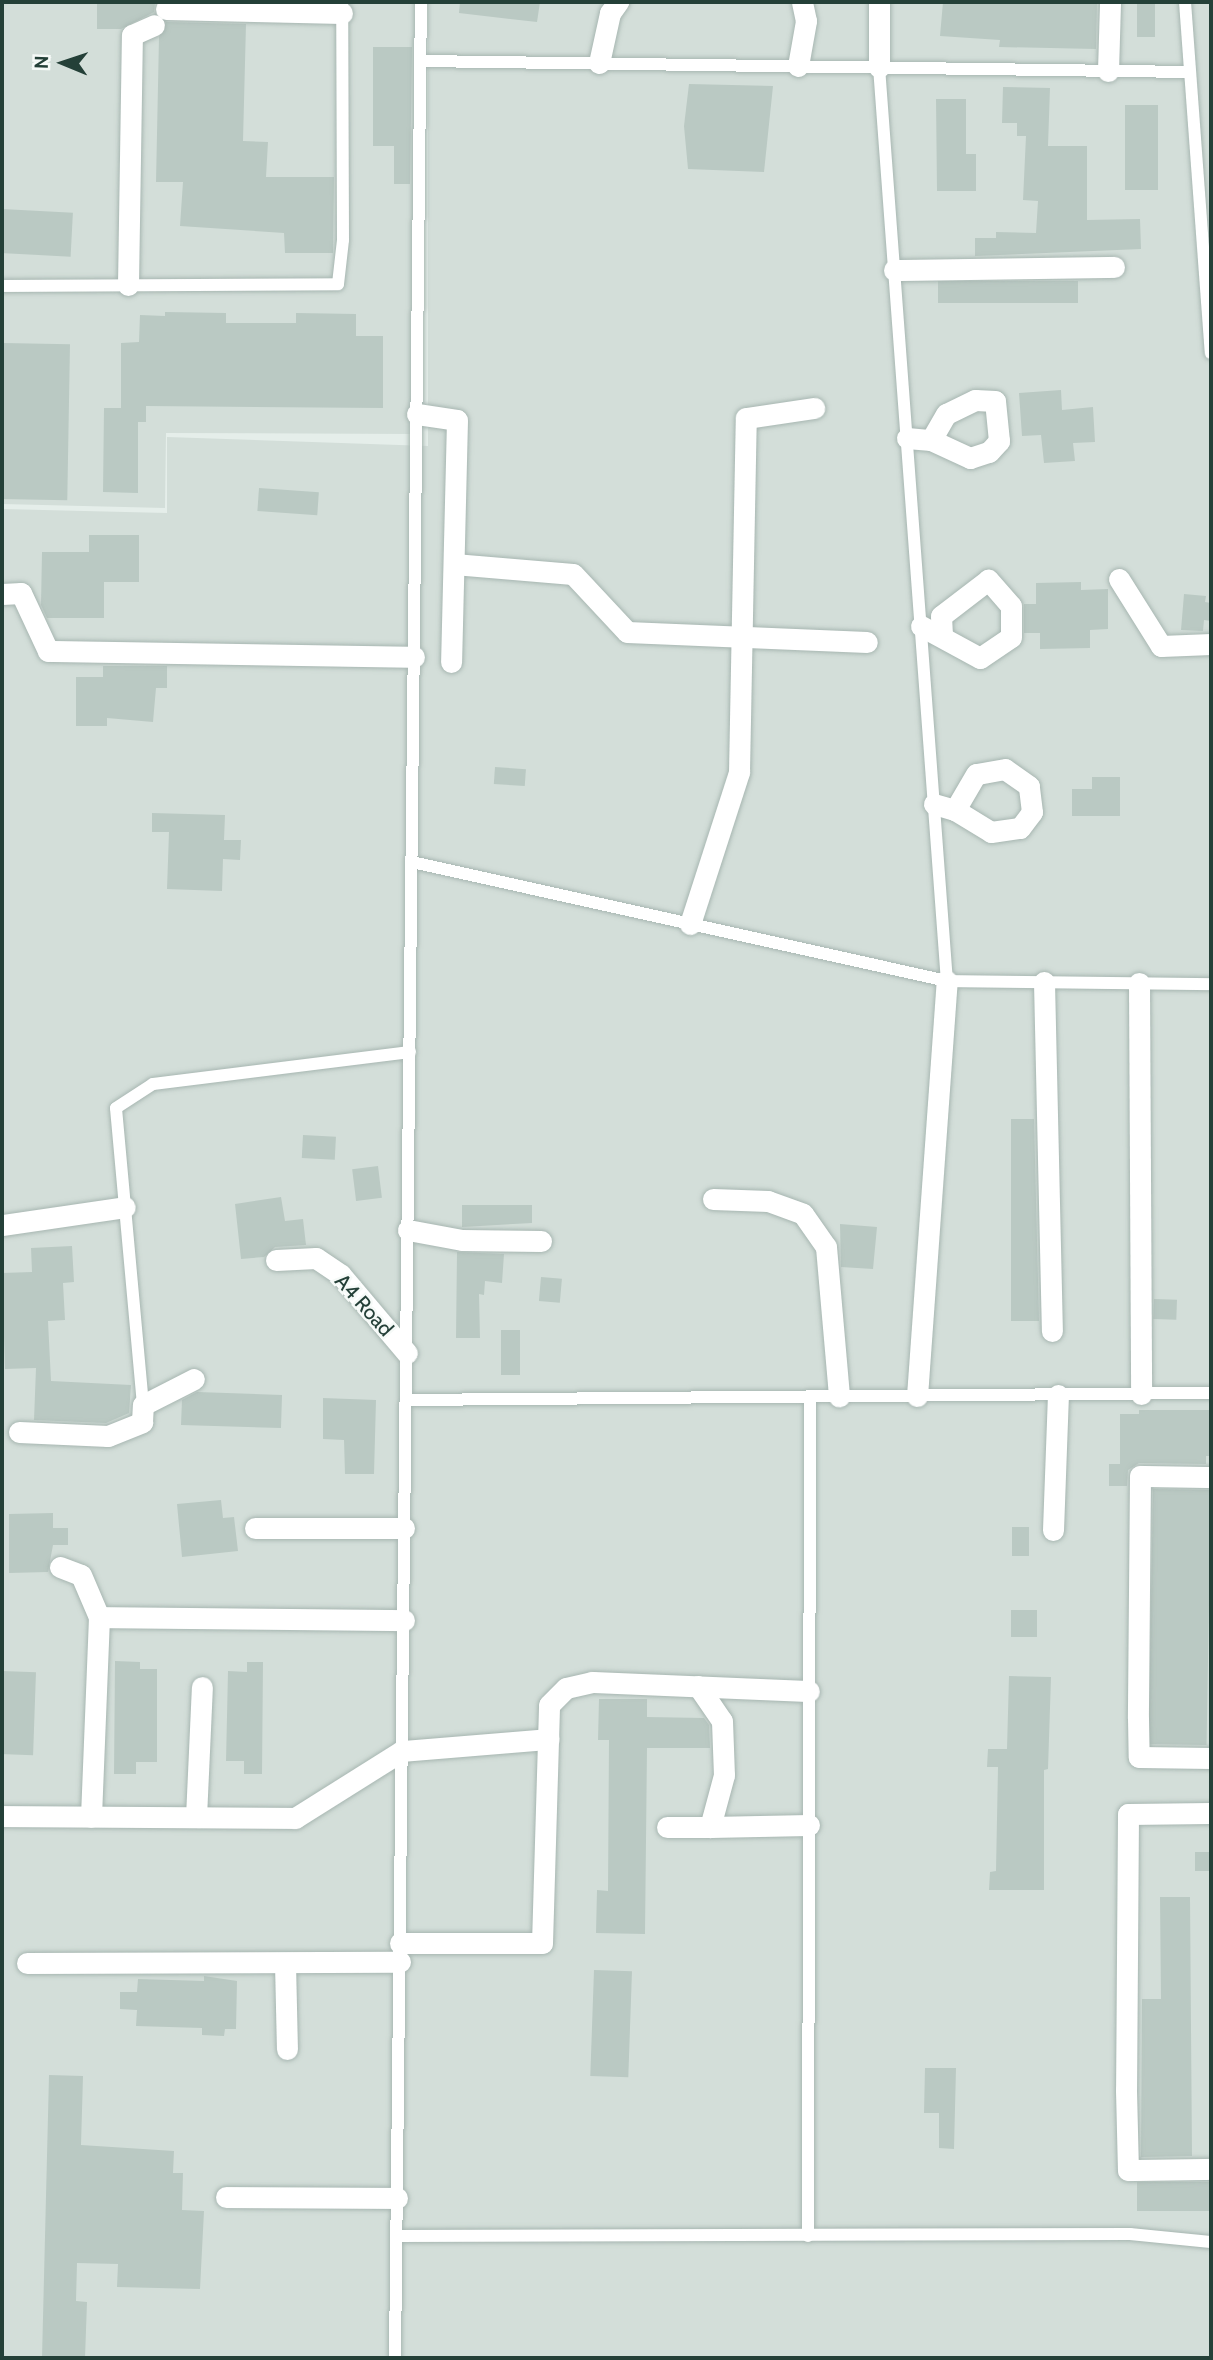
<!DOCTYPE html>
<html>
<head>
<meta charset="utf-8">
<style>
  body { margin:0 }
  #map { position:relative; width:1213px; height:2360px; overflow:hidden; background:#e5eeea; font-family:Cabin,sans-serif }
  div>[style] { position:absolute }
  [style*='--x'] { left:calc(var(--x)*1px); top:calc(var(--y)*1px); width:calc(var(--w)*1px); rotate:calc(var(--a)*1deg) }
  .built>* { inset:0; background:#d3ded9 }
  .building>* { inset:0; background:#bac9c3; transform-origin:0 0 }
  .roads { filter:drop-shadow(0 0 2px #a7b6b1) drop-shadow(0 0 2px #a7b6b1) }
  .lane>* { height:12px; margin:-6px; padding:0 6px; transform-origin:6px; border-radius:6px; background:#fff }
  .street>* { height:21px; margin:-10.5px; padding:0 10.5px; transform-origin:10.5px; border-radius:10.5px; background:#fff }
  span { translate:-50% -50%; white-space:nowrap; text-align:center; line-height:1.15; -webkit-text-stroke:5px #f6faf8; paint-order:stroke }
  .street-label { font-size:21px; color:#244038 }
  .frame { position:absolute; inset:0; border:4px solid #244038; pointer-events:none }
  .north { position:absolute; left:28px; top:28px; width:70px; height:70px; -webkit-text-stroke:5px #f6faf8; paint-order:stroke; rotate:272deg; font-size:19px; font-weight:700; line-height:28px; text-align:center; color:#244038 }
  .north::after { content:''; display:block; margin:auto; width:24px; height:32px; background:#244038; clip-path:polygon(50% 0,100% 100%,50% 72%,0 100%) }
</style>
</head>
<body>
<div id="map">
  <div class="built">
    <div style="clip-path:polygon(2px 2px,417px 2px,412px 434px,166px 433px,165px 508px,2px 504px)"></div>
    <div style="clip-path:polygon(428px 2px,1211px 2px,1211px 2358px,2px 2358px,2px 509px,167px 513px,167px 437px,428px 446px)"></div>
  </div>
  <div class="building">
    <div style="clip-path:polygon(97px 2px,155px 2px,154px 12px,121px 29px,97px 29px)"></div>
    <div style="clip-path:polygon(460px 2px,540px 2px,537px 22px,459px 13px)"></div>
    <div style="clip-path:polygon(943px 2px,1097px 2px,1096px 49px,999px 47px,1000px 40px,940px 36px)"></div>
    <div style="left:1137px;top:2px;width:18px;height:35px"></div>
    <div style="clip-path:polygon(166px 22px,246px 24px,243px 141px,268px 142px,266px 177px,334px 177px,333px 253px,285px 253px,284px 233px,180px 226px,183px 182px,156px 182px,159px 37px)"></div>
    <div style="clip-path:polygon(373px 47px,412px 47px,410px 184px,394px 184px,394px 146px,373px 146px)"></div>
    <div style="clip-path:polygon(689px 84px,773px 86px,764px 172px,688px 169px,684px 126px)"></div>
    <div style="clip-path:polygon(1003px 87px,1050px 88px,1048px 146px,1087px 146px,1087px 220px,1140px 219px,1141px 249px,975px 256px,975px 238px,996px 238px,996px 232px,1036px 233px,1038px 201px,1023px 200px,1026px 136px,1017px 136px,1017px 123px,1002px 123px)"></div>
    <div style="clip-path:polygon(936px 99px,966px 99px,966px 154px,976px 154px,976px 191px,937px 191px)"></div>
    <div style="left:1125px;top:105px;width:33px;height:85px"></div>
    <div style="left:2px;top:209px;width:71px;height:44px;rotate:3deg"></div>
    <div style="left:1078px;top:281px;width:22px;height:140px;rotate:90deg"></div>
    <div style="clip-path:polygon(165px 312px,226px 313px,226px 323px,296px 323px,296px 313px,356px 314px,356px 336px,383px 336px,383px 408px,146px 406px,146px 422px,138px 422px,138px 493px,103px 492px,104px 408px,121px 408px,121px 343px,139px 342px,140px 315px,165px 316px)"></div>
    <div style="left:3px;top:343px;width:67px;height:156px;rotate:1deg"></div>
    <div style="clip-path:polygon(1061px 390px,1062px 410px,1093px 407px,1095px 442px,1073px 443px,1075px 461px,1044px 463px,1041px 435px,1022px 436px,1019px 393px)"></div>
    <div style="left:259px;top:488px;width:60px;height:23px;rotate:4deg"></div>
    <div style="clip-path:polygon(89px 535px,139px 535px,139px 582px,104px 582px,104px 618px,47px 618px,41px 605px,42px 552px,89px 552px)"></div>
    <div style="clip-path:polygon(1081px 582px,1081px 590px,1108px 589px,1108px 629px,1090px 630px,1090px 648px,1040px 649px,1040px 633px,1024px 633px,1024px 604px,1036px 604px,1036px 583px)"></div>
    <div style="clip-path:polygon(1184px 594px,1206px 596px,1205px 602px,1211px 603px,1211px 621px,1204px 620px,1203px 631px,1181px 630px)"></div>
    <div style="clip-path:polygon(103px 666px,167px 666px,167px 688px,156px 688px,153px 722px,107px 718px,107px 726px,76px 726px,76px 677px,103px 677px)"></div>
    <div style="left:495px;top:767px;width:31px;height:17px;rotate:4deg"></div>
    <div style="clip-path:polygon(1092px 777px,1120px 777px,1120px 816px,1072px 816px,1072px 789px,1092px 789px)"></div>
    <div style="clip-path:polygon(152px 813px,225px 815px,224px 840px,241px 840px,240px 860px,223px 859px,222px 891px,167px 889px,169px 832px,152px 832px)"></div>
    <div style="clip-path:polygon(1011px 1119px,1034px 1119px,1039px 1321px,1011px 1321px)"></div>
    <div style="left:303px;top:1135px;width:33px;height:23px;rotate:3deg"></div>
    <div style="left:378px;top:1166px;width:32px;height:26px;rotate:83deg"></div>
    <div style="clip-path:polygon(281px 1197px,285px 1221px,303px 1219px,306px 1245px,275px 1247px,264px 1257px,241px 1259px,235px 1204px)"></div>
    <div style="clip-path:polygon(462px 1205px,532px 1205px,532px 1223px,462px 1227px)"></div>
    <div style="clip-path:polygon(840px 1224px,877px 1227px,873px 1269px,841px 1267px)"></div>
    <div style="clip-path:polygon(72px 1246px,74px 1282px,63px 1283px,65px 1320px,48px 1321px,51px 1381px,131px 1385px,129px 1413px,106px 1423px,34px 1420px,36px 1368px,5px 1369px,2px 1273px,32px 1272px,31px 1248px)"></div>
    <div style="clip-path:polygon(457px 1252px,504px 1254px,502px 1283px,485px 1281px,484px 1295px,479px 1294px,480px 1338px,456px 1338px)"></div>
    <div style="left:541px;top:1277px;width:21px;height:24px;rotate:5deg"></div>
    <div style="left:1154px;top:1299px;width:23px;height:20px;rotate:2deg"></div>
    <div style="left:501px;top:1330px;width:19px;height:45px"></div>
    <div style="clip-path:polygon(197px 1392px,282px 1395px,281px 1428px,181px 1425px,182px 1400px)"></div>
    <div style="clip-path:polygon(323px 1398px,376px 1400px,374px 1474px,345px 1474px,344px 1440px,323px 1439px)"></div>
    <div style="clip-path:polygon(1139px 1410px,1211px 1410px,1211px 1456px,1206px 1456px,1206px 1464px,1139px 1463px,1128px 1470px,1127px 1486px,1109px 1486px,1109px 1464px,1120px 1464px,1120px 1414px,1139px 1414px)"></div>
    <div style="left:1153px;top:1489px;width:58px;height:255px;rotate:1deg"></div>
    <div style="clip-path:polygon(221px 1500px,223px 1518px,234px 1517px,238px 1551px,182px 1557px,177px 1504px)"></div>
    <div style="clip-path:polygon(53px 1513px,53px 1528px,68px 1528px,68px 1545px,53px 1545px,48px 1572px,9px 1573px,9px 1514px)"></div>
    <div style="left:1012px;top:1527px;width:17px;height:29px"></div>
    <div style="left:1011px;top:1610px;width:26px;height:27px"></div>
    <div style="clip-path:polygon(115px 1661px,140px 1662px,140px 1669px,157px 1669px,157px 1762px,136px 1762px,136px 1774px,114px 1774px)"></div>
    <div style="clip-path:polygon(247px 1662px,263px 1662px,262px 1774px,244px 1774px,244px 1761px,226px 1761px,228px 1671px,247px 1672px)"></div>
    <div style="left:2px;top:1671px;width:34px;height:83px;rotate:2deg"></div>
    <div style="clip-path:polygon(1009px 1676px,1051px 1677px,1048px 1769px,1044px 1770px,1044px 1890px,989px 1890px,990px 1872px,996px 1871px,998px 1767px,987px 1767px,988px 1749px,1007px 1749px)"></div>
    <div style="clip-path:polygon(599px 1699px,647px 1699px,647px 1717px,704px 1718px,709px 1725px,710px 1748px,647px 1748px,645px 1934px,596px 1933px,597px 1890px,608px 1891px,609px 1740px,598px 1740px)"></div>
    <div style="left:1195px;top:1852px;width:16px;height:19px"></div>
    <div style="clip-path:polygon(1160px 1897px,1190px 1897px,1192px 2156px,1141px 2157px,1142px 1999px,1161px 1999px)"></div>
    <div style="left:594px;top:1970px;width:38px;height:106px;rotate:2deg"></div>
    <div style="clip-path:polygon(204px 1976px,237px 1981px,236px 2029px,225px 2029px,224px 2036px,202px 2035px,202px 2028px,136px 2026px,137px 2010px,120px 2009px,120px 1992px,137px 1992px,138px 1979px,204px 1981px)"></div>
    <div style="clip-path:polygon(925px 2068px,956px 2068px,954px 2149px,939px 2148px,939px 2113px,924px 2113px)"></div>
    <div style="clip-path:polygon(49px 2075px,83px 2076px,81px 2145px,174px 2151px,173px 2173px,183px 2173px,182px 2210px,204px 2211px,200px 2289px,117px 2287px,118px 2264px,77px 2263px,76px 2301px,87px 2302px,85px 2358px,42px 2358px)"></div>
    <div style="left:1211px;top:2182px;width:29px;height:74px;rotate:90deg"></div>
  </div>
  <div class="roads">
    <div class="lane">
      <div style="--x:1185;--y:2;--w:352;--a:85.8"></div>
      <div style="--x:421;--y:61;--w:767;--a:0.82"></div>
      <div style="--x:879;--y:67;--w:917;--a:85.75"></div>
      <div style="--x:2;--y:286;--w:336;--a:-0.3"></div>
      <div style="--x:338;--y:284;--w:44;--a:-83.5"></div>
      <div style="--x:343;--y:240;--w:238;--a:-90.2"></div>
      <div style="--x:412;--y:862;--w:548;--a:12.54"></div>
      <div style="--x:947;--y:981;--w:264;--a:0.7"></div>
      <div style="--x:406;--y:1400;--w:805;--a:-0.5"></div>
      <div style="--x:143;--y:1405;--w:298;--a:-95.2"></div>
      <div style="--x:116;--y:1108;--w:44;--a:-33"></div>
      <div style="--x:153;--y:1084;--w:259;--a:-7.1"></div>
      <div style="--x:397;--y:2236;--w:733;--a:-0.16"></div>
      <div style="--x:1130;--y:2234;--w:81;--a:5.6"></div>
      <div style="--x:808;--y:2236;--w:839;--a:-89.86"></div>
      <div style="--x:395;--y:2358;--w:2356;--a:-89.37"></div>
    </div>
    <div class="street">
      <div style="--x:879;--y:2;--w:65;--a:90"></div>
      <div style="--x:166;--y:9;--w:176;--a:1.3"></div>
      <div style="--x:599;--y:63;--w:51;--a:-77.6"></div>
      <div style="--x:610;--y:13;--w:14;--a:-54"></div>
      <div style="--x:798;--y:66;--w:46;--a:-79.9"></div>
      <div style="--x:806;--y:21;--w:19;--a:-102"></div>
      <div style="--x:1108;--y:71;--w:69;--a:-88.3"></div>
      <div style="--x:894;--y:270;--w:220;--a:-0.8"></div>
      <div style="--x:128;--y:285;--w:250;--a:-89.1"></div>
      <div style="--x:132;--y:35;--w:24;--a:-24"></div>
      <div style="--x:417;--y:414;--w:40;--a:8.5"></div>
      <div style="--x:457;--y:420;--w:242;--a:91.4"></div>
      <div style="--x:907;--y:438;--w:24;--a:5"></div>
      <div style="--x:931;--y:440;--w:43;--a:24.8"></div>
      <div style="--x:970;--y:458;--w:20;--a:-18"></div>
      <div style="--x:989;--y:452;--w:15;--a:-48"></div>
      <div style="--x:999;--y:441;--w:40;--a:-95.7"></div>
      <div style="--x:995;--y:401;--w:20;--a:-177"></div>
      <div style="--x:975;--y:400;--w:32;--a:154"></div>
      <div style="--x:946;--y:414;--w:30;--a:120"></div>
      <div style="--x:454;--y:564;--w:119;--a:4.8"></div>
      <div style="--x:573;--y:574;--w:79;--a:47"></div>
      <div style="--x:627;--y:632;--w:240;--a:2.4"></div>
      <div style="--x:1119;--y:579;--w:79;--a:57.9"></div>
      <div style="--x:1161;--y:646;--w:50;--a:-2.3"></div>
      <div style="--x:2;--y:594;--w:19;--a:-3"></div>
      <div style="--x:21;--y:593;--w:64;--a:65"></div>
      <div style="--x:48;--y:651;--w:366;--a:0.9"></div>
      <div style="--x:921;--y:626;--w:67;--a:28.5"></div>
      <div style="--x:980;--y:658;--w:37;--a:-34"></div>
      <div style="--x:1011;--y:637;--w:31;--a:-90"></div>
      <div style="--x:1011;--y:606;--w:35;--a:-131"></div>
      <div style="--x:988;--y:580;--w:59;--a:142.5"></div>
      <div style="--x:941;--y:616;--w:20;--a:87"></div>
      <div style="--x:934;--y:804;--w:22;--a:16"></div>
      <div style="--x:955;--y:810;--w:42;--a:31.4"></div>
      <div style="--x:991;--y:832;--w:29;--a:-8"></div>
      <div style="--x:1020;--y:828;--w:20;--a:-53"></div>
      <div style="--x:1032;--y:812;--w:26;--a:-97"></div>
      <div style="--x:1029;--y:786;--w:29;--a:-145"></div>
      <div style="--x:1005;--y:769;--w:29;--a:170"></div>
      <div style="--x:976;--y:774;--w:42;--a:120.3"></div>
      <div style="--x:690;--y:924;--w:160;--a:-72.1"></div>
      <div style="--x:739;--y:772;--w:354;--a:-88.9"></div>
      <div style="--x:746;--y:418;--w:69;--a:-8.4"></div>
      <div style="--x:1044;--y:982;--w:349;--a:88.7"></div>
      <div style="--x:1139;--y:983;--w:411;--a:89.7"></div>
      <div style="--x:713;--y:1199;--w:55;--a:2.1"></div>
      <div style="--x:768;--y:1201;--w:37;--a:20"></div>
      <div style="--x:803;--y:1214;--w:40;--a:55.1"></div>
      <div style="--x:826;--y:1247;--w:150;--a:85"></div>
      <div style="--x:2;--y:1225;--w:124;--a:-8.3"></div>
      <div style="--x:408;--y:1230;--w:55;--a:10.5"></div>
      <div style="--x:462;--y:1240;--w:79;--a:0.7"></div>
      <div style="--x:276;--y:1260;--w:40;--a:-2.9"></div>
      <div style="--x:316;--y:1258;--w:30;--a:34"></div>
      <div style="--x:341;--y:1275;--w:102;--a:49.8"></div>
      <div style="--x:917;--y:1396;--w:416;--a:-85.9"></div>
      <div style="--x:19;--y:1432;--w:89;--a:2.6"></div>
      <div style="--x:108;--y:1436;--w:37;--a:-22"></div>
      <div style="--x:142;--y:1422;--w:17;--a:-87"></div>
      <div style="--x:143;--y:1405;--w:57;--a:-27"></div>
      <div style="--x:1211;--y:1477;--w:71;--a:-179.2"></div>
      <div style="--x:1140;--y:1476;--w:242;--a:90.5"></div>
      <div style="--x:1138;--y:1718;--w:39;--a:89"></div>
      <div style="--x:1139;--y:1757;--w:72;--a:0.8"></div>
      <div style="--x:255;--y:1528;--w:149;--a:0"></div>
      <div style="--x:1053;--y:1530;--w:135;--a:-87.9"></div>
      <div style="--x:60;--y:1567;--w:22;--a:21"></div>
      <div style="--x:81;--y:1575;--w:46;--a:66.8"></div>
      <div style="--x:99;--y:1617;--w:200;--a:92.3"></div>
      <div style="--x:99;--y:1617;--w:305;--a:0.6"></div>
      <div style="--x:698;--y:1686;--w:42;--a:55.6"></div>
      <div style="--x:722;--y:1721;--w:54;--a:87.9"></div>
      <div style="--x:724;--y:1775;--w:54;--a:105.1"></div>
      <div style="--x:710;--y:1827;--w:99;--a:-1.2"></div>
      <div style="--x:1211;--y:1813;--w:83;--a:179.3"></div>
      <div style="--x:1128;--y:1814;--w:276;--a:90.4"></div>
      <div style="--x:1126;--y:2090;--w:80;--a:88.6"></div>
      <div style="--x:1128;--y:2170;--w:83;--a:-0.7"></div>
      <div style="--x:2;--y:1816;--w:293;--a:0.4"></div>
      <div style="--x:295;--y:1818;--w:126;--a:-32.1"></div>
      <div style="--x:402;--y:1751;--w:147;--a:-4.7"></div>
      <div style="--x:196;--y:1817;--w:130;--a:-87.4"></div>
      <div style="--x:667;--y:1827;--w:43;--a:0"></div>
      <div style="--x:400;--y:1943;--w:142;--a:0"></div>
      <div style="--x:542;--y:1943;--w:238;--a:-88.3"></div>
      <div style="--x:549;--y:1705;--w:24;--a:-45"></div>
      <div style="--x:566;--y:1688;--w:27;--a:-13"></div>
      <div style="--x:592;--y:1682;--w:217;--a:2.4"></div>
      <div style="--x:27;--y:1963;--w:373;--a:-0.2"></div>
      <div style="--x:285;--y:1963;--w:86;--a:88.7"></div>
      <div style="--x:226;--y:2197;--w:171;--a:0.3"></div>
    </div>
  </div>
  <div class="street-label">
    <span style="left:364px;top:1305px;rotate:48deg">A4 Road</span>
  </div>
  <div class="frame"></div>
  <div class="north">N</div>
</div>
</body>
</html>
